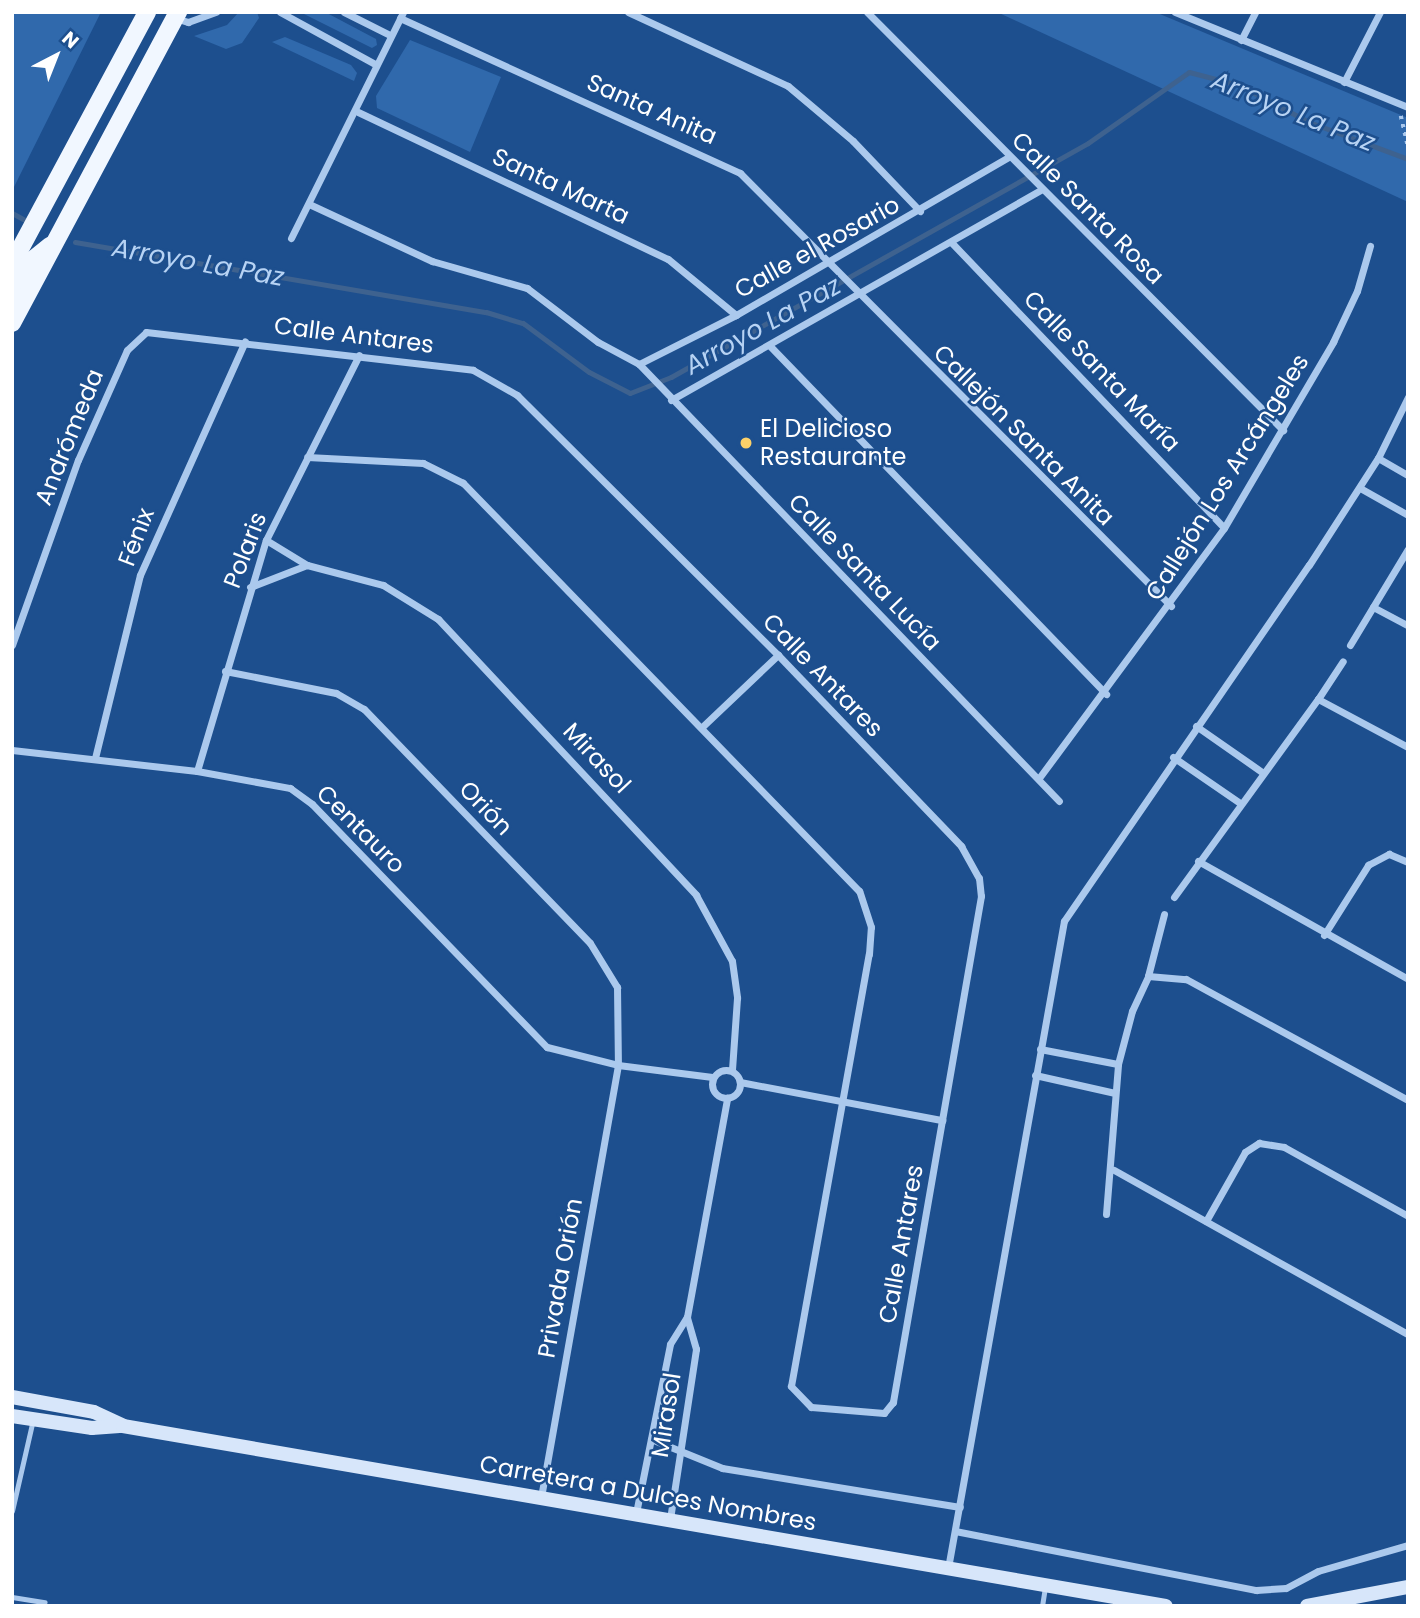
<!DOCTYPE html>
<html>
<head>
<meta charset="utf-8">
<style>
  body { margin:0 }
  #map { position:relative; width:1420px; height:1618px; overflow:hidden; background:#1d4f8e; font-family:Poppins,sans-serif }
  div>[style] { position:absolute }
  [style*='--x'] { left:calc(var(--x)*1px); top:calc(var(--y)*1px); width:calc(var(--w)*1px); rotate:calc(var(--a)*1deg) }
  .green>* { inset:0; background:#3069ac }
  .stream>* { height:5px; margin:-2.5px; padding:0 2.5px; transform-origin:2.5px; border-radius:2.5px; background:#3e628f }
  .path>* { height:3.5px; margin-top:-1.75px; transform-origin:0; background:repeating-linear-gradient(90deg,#abc9ed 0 3.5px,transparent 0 8.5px) }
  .service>* { height:5px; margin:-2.5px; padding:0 2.5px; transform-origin:2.5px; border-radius:2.5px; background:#abc9ed }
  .minor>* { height:7px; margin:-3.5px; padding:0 3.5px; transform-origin:3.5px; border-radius:3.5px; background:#abc9ed }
  .minor>.ring { margin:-3.5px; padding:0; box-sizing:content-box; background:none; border:7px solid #abc9ed; border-radius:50% }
  .secondary>* { height:14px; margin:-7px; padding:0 7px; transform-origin:7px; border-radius:7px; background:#d7e6fa }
  .primary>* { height:18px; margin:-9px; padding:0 9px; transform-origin:9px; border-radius:9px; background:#f1f7ff }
  .dots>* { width:19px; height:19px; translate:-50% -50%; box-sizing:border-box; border:4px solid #1d4f8e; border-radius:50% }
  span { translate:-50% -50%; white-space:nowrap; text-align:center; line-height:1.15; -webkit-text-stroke:5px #1d4f8e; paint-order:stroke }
  .street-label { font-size:24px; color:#fff }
  .poi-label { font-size:24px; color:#fff }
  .left { translate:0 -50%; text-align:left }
  .water-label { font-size:26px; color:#b7d3f4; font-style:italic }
  .frame { position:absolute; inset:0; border:14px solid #fff; pointer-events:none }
  .north { position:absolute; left:21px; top:21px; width:70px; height:70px; -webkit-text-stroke:5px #1d4f8e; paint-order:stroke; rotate:42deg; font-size:19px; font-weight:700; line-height:28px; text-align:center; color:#fff }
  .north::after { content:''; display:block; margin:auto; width:24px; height:32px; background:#fff; clip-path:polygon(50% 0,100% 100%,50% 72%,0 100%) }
</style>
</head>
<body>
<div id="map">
  <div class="green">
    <div style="clip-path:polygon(12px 12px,101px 12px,12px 191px)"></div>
    <div style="clip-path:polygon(239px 12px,257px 12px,259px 18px,242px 43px,226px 49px,194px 36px,227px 25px)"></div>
    <div style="clip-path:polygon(300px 12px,325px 12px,376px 39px,377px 45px,372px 48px)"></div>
    <div style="clip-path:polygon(997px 12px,1155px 12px,1408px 118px,1408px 202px)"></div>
    <div style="clip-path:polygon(285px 37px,351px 65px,357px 73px,354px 81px,272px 42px)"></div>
    <div style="clip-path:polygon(410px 40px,501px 77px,470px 152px,377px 108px,376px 96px)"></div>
  </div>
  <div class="stream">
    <div style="--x:12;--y:213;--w:13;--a:29"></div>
    <div style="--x:75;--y:242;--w:417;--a:9.7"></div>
    <div style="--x:486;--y:312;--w:39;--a:17"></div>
    <div style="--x:523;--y:323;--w:82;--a:36.6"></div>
    <div style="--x:589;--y:372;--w:46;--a:27.1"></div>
    <div style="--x:630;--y:393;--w:44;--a:-21.3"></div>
    <div style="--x:671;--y:377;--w:478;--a:-29.3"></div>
    <div style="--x:1088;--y:143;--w:123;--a:-35.1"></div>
    <div style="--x:1189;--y:72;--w:52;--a:14.6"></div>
    <div style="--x:1239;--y:85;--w:79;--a:27.9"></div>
    <div style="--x:1309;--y:122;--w:106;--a:20.5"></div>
  </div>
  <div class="path">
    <div style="--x:1401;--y:116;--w:32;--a:77"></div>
  </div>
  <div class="service">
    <div style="--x:12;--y:1511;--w:94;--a:-77.1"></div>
    <div style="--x:12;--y:1597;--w:33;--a:9"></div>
    <div style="--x:1042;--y:1606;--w:18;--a:-81"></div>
  </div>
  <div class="minor">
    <div style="--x:280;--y:12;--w:108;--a:28.7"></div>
    <div style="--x:344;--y:12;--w:51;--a:26.6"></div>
    <div style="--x:628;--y:12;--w:176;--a:24.8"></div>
    <div style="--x:788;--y:86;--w:85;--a:40.2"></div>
    <div style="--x:853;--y:141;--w:97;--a:46.3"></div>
    <div style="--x:867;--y:12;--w:590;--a:45.14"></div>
    <div style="--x:1175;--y:12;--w:252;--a:22.2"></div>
    <div style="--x:175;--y:18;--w:14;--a:17"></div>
    <div style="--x:188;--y:22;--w:30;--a:-20"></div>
    <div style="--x:400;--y:18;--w:374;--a:24.5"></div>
    <div style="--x:740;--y:173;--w:611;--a:45.13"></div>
    <div style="--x:1241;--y:40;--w:31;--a:-63"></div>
    <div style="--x:1344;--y:82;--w:79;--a:-62.8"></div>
    <div style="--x:358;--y:112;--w:343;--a:25.4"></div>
    <div style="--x:668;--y:259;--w:88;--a:39.5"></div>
    <div style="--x:309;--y:204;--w:136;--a:24.9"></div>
    <div style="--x:432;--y:261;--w:99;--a:15.9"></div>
    <div style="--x:527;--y:288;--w:89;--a:37.3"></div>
    <div style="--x:598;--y:342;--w:47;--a:28.2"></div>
    <div style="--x:639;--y:364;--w:606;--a:46.14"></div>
    <div style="--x:291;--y:238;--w:252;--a:-63.6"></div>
    <div style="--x:951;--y:242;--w:395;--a:46.3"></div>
    <div style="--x:770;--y:346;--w:484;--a:46"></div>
    <div style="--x:639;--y:364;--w:109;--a:-26.8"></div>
    <div style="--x:736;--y:315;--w:315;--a:-30.1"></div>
    <div style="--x:671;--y:400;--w:425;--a:-29.6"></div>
    <div style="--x:1378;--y:458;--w:34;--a:30"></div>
    <div style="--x:1360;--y:488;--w:55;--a:29.4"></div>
    <div style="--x:266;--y:540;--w:48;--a:31.4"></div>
    <div style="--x:307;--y:565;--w:79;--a:14.7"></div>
    <div style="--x:383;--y:585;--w:65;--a:31.7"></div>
    <div style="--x:438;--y:619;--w:378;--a:46.9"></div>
    <div style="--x:696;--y:895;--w:75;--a:61.4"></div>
    <div style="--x:732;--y:961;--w:37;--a:82"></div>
    <div style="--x:737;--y:998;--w:72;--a:94"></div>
    <div style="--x:250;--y:587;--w:61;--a:-21.1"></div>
    <div style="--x:1373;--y:607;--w:40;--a:28"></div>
    <div style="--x:12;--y:645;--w:196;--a:-70.4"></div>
    <div style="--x:78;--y:460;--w:120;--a:-66"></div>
    <div style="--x:127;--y:350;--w:26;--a:-43"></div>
    <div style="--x:146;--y:332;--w:329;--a:6.6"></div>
    <div style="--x:473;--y:370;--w:51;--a:29.6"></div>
    <div style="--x:517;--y:395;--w:368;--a:44.9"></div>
    <div style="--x:778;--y:655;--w:265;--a:46.2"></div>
    <div style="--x:961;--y:846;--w:37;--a:61"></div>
    <div style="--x:979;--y:878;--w:18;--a:84"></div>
    <div style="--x:981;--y:896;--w:514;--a:99.87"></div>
    <div style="--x:893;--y:1402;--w:14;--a:129"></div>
    <div style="--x:884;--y:1413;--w:73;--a:-175.3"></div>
    <div style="--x:811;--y:1407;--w:29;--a:-134"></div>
    <div style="--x:791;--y:1386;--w:439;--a:-79.8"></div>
    <div style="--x:869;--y:954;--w:27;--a:-86"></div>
    <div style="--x:871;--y:927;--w:38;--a:-108"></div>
    <div style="--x:859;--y:891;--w:569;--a:-134.14"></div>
    <div style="--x:463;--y:483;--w:45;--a:-153.4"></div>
    <div style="--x:423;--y:463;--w:116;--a:-177"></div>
    <div style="--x:1350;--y:645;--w:112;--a:-58.9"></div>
    <div style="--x:225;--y:671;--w:113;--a:11.2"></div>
    <div style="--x:336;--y:693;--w:32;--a:30"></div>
    <div style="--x:364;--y:709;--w:325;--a:46"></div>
    <div style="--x:590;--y:943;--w:52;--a:58.5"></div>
    <div style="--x:617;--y:987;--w:78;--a:89.3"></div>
    <div style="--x:618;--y:1065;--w:440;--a:100.1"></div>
    <div style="--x:1318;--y:699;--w:45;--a:-56.7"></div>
    <div style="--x:1196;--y:726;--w:80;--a:34.9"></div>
    <div style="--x:702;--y:727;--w:105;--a:-43.5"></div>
    <div style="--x:12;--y:750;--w:186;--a:6.5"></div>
    <div style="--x:197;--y:771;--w:95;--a:10.4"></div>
    <div style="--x:290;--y:788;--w:27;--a:36"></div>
    <div style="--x:312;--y:804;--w:338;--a:46"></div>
    <div style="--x:547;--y:1047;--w:73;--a:14.2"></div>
    <div style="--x:618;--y:1065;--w:95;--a:7.3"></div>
    <div style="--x:1173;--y:757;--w:81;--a:34.5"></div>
    <div style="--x:95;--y:758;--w:188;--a:-76.2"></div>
    <div style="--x:140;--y:575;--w:256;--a:-65.8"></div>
    <div style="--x:197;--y:771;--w:241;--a:-73.4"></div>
    <div style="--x:266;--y:540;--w:207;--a:-63.3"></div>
    <div style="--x:1039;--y:778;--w:311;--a:-53.5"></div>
    <div style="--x:1224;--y:528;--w:216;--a:-59.6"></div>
    <div style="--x:1333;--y:342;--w:56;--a:-64.8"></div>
    <div style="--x:1357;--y:291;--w:47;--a:-73.9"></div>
    <div style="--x:1198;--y:861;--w:241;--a:29.3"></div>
    <div style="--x:1174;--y:897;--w:245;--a:-54"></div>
    <div style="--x:1318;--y:699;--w:102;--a:28.1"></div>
    <div style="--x:1324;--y:935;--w:83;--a:-57.8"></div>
    <div style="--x:1368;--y:865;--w:24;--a:-28"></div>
    <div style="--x:1389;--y:854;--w:21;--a:23"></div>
    <div style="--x:1148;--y:976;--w:64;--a:-75.5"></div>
    <div style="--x:1040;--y:1049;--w:79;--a:10.9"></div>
    <div class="ring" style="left:712px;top:1070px;width:21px;height:21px"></div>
    <div style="--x:1035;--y:1075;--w:82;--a:12.7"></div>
    <div style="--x:740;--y:1082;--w:206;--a:10.7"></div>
    <div style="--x:1114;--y:1170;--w:337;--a:29.2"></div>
    <div style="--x:1106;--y:1214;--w:150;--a:-85.4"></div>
    <div style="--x:1118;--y:1064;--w:55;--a:-75.2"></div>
    <div style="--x:1132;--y:1011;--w:38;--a:-65"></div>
    <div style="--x:1148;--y:976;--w:38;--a:5"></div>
    <div style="--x:1186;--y:979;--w:253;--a:28.6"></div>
    <div style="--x:1206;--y:1221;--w:79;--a:-60.5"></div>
    <div style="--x:1245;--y:1152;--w:17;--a:-33"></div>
    <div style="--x:1259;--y:1143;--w:25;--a:9"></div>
    <div style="--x:1284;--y:1147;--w:142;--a:29.1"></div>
    <div style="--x:651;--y:1439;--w:77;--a:22.2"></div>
    <div style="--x:722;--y:1468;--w:241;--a:9.3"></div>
    <div style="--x:636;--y:1513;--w:172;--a:-78.6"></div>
    <div style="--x:670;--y:1344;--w:32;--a:-58"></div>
    <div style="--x:687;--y:1317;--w:223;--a:-79.6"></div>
    <div style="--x:670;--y:1519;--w:172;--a:-81.3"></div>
    <div style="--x:696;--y:1349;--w:33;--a:-106"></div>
    <div style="--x:955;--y:1531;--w:307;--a:11.1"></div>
    <div style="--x:1256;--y:1590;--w:30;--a:-4"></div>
    <div style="--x:1286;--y:1588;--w:36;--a:-28"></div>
    <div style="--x:1318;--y:1571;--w:94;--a:-16.1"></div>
    <div style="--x:948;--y:1568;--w:657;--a:-79.84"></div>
    <div style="--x:1064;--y:921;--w:432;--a:-55.5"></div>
    <div style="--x:1309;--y:565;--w:127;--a:-57.2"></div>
    <div style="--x:1378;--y:458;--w:68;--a:-63.8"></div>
  </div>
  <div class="secondary">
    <div style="--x:12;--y:1397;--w:83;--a:10.4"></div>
    <div style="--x:94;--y:1412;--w:31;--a:25"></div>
    <div style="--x:12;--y:1416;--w:81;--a:8.5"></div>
    <div style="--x:92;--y:1428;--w:31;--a:-4"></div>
    <div style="--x:123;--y:1426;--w:1058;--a:9.79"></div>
    <div style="--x:1307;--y:1606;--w:103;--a:-10.7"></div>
  </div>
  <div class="primary">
    <div style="--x:12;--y:264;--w:286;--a:-61.8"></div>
    <div style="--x:12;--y:294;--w:37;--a:-61"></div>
    <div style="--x:30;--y:262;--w:26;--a:-39"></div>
    <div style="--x:12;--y:323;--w:353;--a:-61.9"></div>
  </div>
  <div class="dots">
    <div style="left:746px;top:443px;background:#fdd169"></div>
  </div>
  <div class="street-label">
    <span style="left:652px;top:109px;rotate:24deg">Santa Anita</span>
    <span style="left:561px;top:186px;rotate:25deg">Santa Marta</span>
    <span style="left:1088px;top:208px;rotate:45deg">Calle Santa Rosa</span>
    <span style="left:817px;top:247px;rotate:-29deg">Calle el Rosario</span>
    <span style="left:354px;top:335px;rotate:7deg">Calle Antares</span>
    <span style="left:1102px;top:371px;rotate:46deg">Calle Santa María</span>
    <span style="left:1024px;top:435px;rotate:45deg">Callejón Santa Anita</span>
    <span style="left:69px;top:437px;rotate:-68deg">Andrómeda</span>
    <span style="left:1227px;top:477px;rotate:-58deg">Callejón Los Arcángeles</span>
    <span style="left:136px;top:537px;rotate:-69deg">Fénix</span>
    <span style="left:245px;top:550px;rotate:-69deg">Polaris</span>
    <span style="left:865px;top:572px;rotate:46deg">Calle Santa Lucía</span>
    <span style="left:823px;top:675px;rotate:46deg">Calle Antares</span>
    <span style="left:597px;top:758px;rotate:47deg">Mirasol</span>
    <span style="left:486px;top:808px;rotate:46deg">Orión</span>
    <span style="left:361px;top:829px;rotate:45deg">Centauro</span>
    <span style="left:901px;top:1244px;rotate:-80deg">Calle Antares</span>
    <span style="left:560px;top:1278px;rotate:-80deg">Privada Orión</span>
    <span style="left:666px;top:1415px;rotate:-81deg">Mirasol</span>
    <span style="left:648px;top:1493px;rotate:10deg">Carretera a Dulces Nombres</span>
  </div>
  <div class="poi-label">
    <span class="left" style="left:760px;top:443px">El Delicioso<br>Restaurante</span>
  </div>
  <div class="water-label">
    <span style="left:1293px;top:112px;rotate:22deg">Arroyo La Paz</span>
    <span style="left:198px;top:263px;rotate:10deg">Arroyo La Paz</span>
    <span style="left:763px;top:326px;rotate:-29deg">Arroyo La Paz</span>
  </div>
  <div class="frame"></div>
  <div class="north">N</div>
</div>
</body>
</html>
